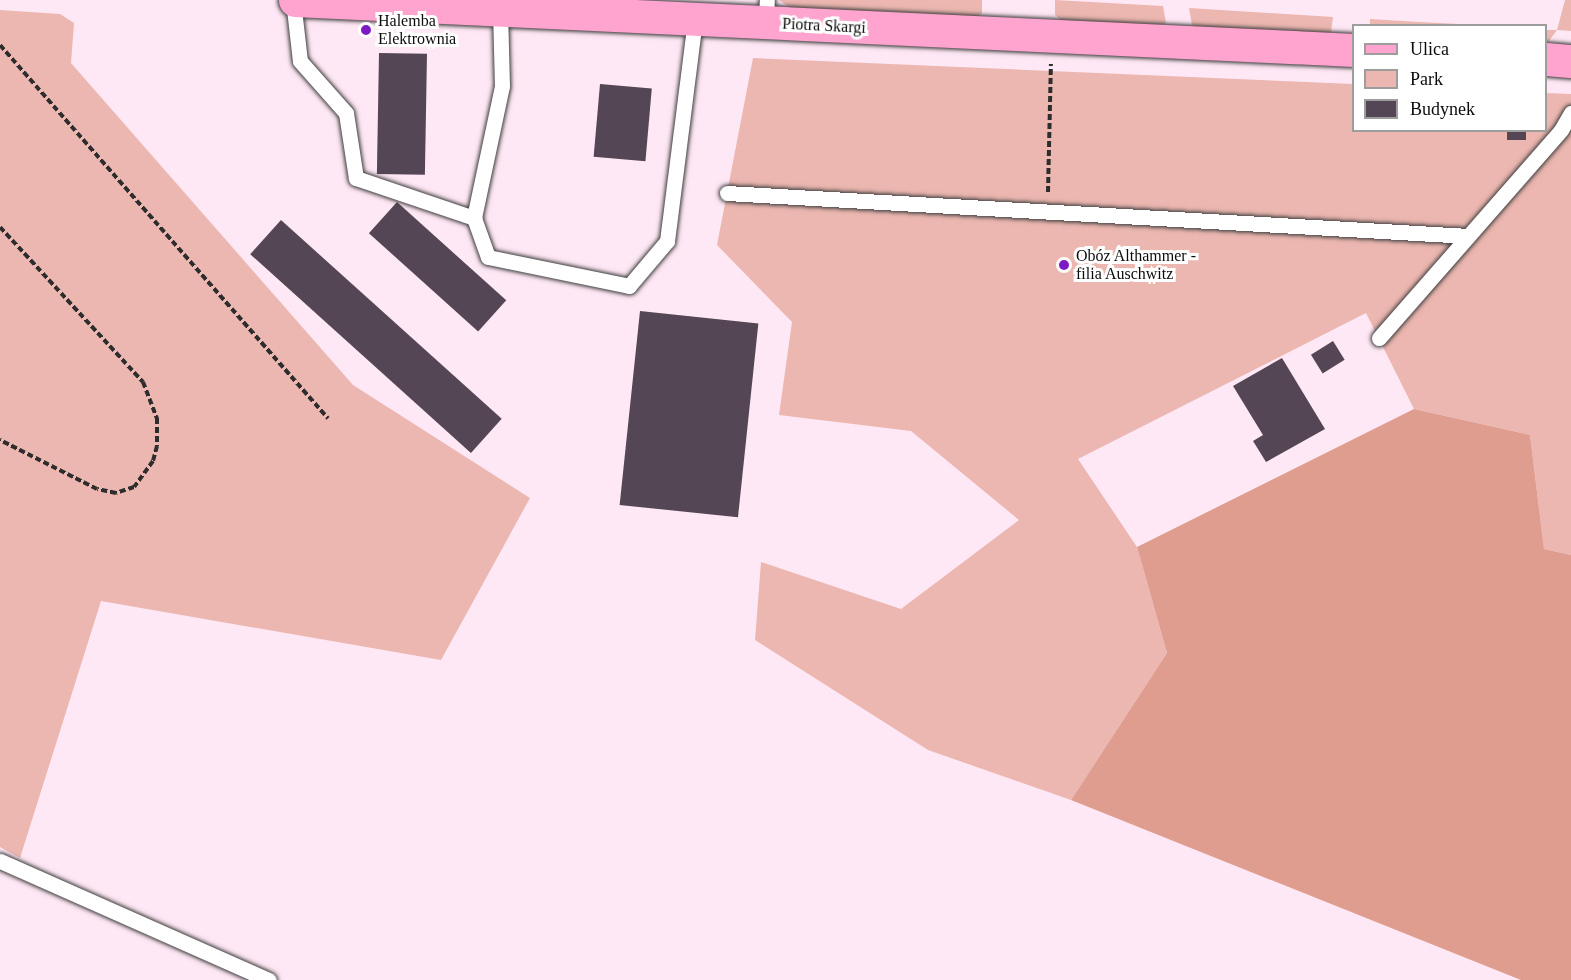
<!DOCTYPE html>
<html>
<head>
<meta charset="utf-8">
<style>
  body { margin:0 }
  #map { position:relative; width:1571px; height:980px; overflow:hidden; background:#ffe8f5; font-family:Georgia,serif }
  div>[style] { position:absolute }
  [style*='--x'] { left:calc(var(--x)*1px); top:calc(var(--y)*1px); width:calc(var(--w)*1px); rotate:calc(var(--a)*1deg) }
  .green>* { inset:0; background:#ecb7b0 }
  .forest>* { inset:0; background:#de9d8e }
  .building>* { inset:0; background:#544654; transform-origin:0 0 }
  .path>* { height:4px; margin-top:-2px; transform-origin:0; background:repeating-linear-gradient(90deg,#2d2d2d 0 6px,transparent 0 9px) }
  .roads { filter:drop-shadow(0 0 2px #3e3e3e) drop-shadow(0 0 2px #3e3e3e) }
  .lane>* { height:15px; margin:-7.5px; padding:0 7.5px; transform-origin:7.5px; border-radius:7.5px; background:#fff }
  .secondary>* { height:33px; margin:-16.5px; padding:0 16.5px; transform-origin:16.5px; border-radius:16.5px; background:#ffa3cf }
  .dots>* { width:16px; height:16px; translate:-50% -50%; box-sizing:border-box; border:3px solid #fff; border-radius:50% }
  span { translate:-50% -50%; white-space:nowrap; text-align:center; line-height:1.15; -webkit-text-stroke:6px #fff; paint-order:stroke }
  .poi-label { font-size:16px; color:#0b0b0b }
  .left { translate:0 -50%; text-align:left }
  .street-label { font-size:16px; color:#0b0b0b }
  .legend { position:absolute; left:1352px; top:24px; width:195px; height:108px; box-sizing:border-box; background:#fff; border:2px solid #9d9d9d; margin:0; padding:8px 10px; list-style:none; font-size:18px; color:#0b0b0b }
  .legend li { display:flex; align-items:center; gap:12px; height:30px }
  .legend b { width:30px; border:2px solid #9d9d9d }
</style>
</head>
<body>
<div id="map">
  <div class="green">
    <div style="clip-path:polygon(779px 0,982px 0,982px 13px,976px 19px,794px 10px)"></div>
    <div style="clip-path:polygon(1055px 0,1163px 6px,1166px 23px,1156px 27px,1061px 20px,1055px 15px)"></div>
    <div style="clip-path:polygon(1565px 0,1571px 0,1571px 31px,1557px 30px,1546px 45px,1546px 30px,1557px 30px)"></div>
    <div style="clip-path:polygon(1189px 8px,1333px 17px,1331px 33px,1199px 29px,1192px 25px)"></div>
    <div style="clip-path:polygon(0 10px,60px 14px,74px 23px,71px 63px,353px 385px,530px 498px,441px 660px,101px 601px,20px 858px,0 847px)"></div>
    <div style="clip-path:polygon(1370px 19px,1419px 22px,1479px 25px,1370px 25px)"></div>
    <div style="clip-path:polygon(753px 58px,1353px 84px,1354px 130px,1546px 130px,1546px 93px,1571px 94px,1571px 555px,1544px 549px,1530px 435px,1414px 409px,1366px 313px,1078px 459px,1137px 547px,1167px 653px,1071px 800px,928px 750px,755px 640px,761px 562px,901px 609px,1019px 520px,911px 431px,779px 415px,792px 322px,717px 245px)"></div>
  </div>
  <div class="forest">
    <div style="clip-path:polygon(1414px 409px,1530px 435px,1544px 549px,1571px 555px,1571px 980px,1521px 980px,1071px 800px,1167px 653px,1137px 547px)"></div>
  </div>
  <div class="building">
    <div style="left:379px;top:53px;width:48px;height:121px;rotate:1deg"></div>
    <div style="left:600px;top:84px;width:52px;height:73px;rotate:5deg"></div>
    <div style="left:1507px;top:130px;width:19px;height:10px"></div>
    <div style="left:397px;top:202px;width:147px;height:42px;rotate:42deg"></div>
    <div style="left:281px;top:220px;width:297px;height:46px;rotate:42deg"></div>
    <div style="left:640px;top:311px;width:119px;height:195px;rotate:6deg"></div>
    <div style="left:1333px;top:341px;width:22px;height:26px;rotate:58deg"></div>
    <div style="clip-path:polygon(1282px 358px,1325px 429px,1266px 462px,1253px 441px,1263px 435px,1233px 386px)"></div>
  </div>
  <div class="path">
    <div style="--x:0;--y:45;--w:497;--a:48.7"></div>
    <div style="--x:1048;--y:192;--w:128;--a:-88.7"></div>
    <div style="--x:0;--y:227;--w:211;--a:47.3"></div>
    <div style="--x:143;--y:382;--w:39;--a:69"></div>
    <div style="--x:157;--y:418;--w:28;--a:90"></div>
    <div style="--x:157;--y:446;--w:16;--a:105"></div>
    <div style="--x:153;--y:461;--w:32;--a:126"></div>
    <div style="--x:134;--y:487;--w:19;--a:162"></div>
    <div style="--x:116;--y:493;--w:19;--a:-168"></div>
    <div style="--x:97;--y:489;--w:109;--a:-153.2"></div>
  </div>
  <div class="roads">
    <div class="lane">
      <div style="--x:293;--y:0;--w:61;--a:83.5"></div>
      <div style="--x:300;--y:61;--w:69;--a:48.5"></div>
      <div style="--x:346;--y:113;--w:66;--a:81.3"></div>
      <div style="--x:356;--y:178;--w:125;--a:18.7"></div>
      <div style="--x:500;--y:10;--w:76;--a:88.5"></div>
      <div style="--x:502;--y:86;--w:135;--a:102"></div>
      <div style="--x:474;--y:218;--w:41;--a:70.3"></div>
      <div style="--x:488;--y:257;--w:144;--a:11.6"></div>
      <div style="--x:629;--y:286;--w:59;--a:-49.8"></div>
      <div style="--x:667;--y:241;--w:223;--a:-82.8"></div>
      <div style="--x:766;--y:23;--w:23;--a:-88"></div>
      <div style="--x:727;--y:193;--w:742;--a:3.32"></div>
      <div style="--x:1379;--y:338;--w:276;--a:-48.8"></div>
      <div style="--x:1561;--y:130;--w:20;--a:-60"></div>
      <div style="--x:0;--y:861;--w:294;--a:23.9"></div>
    </div>
    <div class="secondary">
      <div style="--x:295;--y:0;--w:1060;--a:2.7"></div>
      <div style="--x:1546;--y:59;--w:25;--a:5"></div>
    </div>
  </div>
  <div class="dots">
    <div style="left:366px;top:30px;background:#7d1ac4"></div>
    <div style="left:1064px;top:265px;background:#7d1ac4"></div>
  </div>
  <div class="poi-label">
    <span class="left" style="left:378px;top:30px">Halemba<br>Elektrownia</span>
    <span class="left" style="left:1076px;top:265px">Obóz Althammer -<br>filia Auschwitz</span>
  </div>
  <div class="street-label">
    <span style="left:824px;top:26px;rotate:3deg">Piotra Skargi</span>
  </div>
  <ul class="legend">
  <li><b style="height:8px;background:#ffa3cf"></b>Ulica</li>
  <li><b style="height:16px;background:#ecb7b0"></b>Park</li>
  <li><b style="height:16px;background:#544654"></b>Budynek</li>
  </ul>
</div>
</body>
</html>
